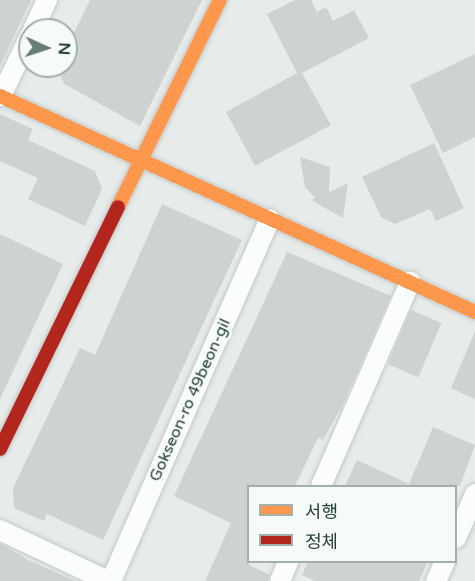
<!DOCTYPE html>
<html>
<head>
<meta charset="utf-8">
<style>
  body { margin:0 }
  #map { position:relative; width:475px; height:581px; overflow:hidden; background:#e7ecea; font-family:"Varela Round","Noto Sans KR",sans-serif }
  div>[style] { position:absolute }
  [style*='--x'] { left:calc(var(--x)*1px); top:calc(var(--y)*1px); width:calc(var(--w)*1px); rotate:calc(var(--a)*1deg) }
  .building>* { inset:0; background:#ced3d1; transform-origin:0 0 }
  .roads { filter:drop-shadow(0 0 2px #c4c9c7) drop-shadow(0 0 2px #c4c9c7) }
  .street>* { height:20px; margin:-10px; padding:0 10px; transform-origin:10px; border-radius:10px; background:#fbfcfc }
  .slow>* { height:14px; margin:-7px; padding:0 7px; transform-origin:7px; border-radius:7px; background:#ff974d }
  .jam>* { height:14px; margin:-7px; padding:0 7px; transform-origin:7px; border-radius:7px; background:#b3261e }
  span { translate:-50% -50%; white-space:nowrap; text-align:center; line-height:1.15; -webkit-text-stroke:6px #f6faf8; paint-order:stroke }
  .street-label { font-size:16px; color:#244039 }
  .legend { position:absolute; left:247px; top:485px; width:210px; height:78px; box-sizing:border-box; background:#f6faf8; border:2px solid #a2b0ac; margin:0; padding:8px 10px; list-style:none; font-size:18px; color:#244039 }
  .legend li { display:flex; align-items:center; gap:12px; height:30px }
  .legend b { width:30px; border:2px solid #a2b0ac }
  .north { position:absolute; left:18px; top:18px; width:60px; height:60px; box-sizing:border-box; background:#f6faf8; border:2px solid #a2b0ac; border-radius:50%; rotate:93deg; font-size:16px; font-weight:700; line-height:24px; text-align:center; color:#244039 }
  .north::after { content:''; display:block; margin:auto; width:21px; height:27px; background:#687c77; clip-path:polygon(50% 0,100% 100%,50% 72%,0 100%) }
</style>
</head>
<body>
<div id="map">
  <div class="building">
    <div style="clip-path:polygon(0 0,31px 0,0 66px)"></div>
    <div style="clip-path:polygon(90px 0,202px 0,140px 126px,64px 84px,56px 66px,66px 66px,66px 49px)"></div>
    <div style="clip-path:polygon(295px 0,311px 0,317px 12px,326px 7px,333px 21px,354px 10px,369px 38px,302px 73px,331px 125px,255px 166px,226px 112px,297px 73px,267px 14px)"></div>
    <div style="clip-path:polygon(475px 54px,475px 137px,443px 153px,410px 85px)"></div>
    <div style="clip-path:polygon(0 114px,33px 129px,28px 140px,95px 171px,102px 189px,85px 226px,28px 199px,38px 178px,0 161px)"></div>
    <div style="clip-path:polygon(434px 143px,464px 208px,436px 221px,430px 209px,395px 224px,381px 217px,362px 177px)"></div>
    <div style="clip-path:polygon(300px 157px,330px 167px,329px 192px,348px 183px,343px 218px,311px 200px,315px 198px,305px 187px)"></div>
    <div style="clip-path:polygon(162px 204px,242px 240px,103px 540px,47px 514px,44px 521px,14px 508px,13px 488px,80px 348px,95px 355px)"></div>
    <div style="clip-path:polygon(0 234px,63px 264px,0 399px)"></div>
    <div style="clip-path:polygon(287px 252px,391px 296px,342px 406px,323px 440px,318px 438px,295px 486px,249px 486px,249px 565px,270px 575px,268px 581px,205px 581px,231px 523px,174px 496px)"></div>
    <div style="left:411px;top:310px;width:33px;height:59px;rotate:23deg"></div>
    <div style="clip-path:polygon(475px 331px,475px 399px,451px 388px)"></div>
    <div style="clip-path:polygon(433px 427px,475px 445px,460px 486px,345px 486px,357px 460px,409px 484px)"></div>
    <div style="clip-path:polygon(0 543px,28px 560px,75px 581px,0 581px)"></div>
    <div style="clip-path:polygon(308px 561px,428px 561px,419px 581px,315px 581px,302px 575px)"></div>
  </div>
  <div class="roads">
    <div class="street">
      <div style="--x:33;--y:30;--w:33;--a:-65"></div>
      <div style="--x:1;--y:96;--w:67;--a:-64.2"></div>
      <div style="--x:321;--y:486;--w:223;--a:-66.4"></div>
      <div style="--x:0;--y:530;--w:119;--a:25.3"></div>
      <div style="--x:456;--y:538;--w:48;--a:-66.6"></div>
      <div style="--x:111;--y:581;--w:395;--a:-66.3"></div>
      <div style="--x:280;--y:581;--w:21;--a:-67"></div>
      <div style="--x:436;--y:581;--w:21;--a:-65"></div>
    </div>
    <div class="slow">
      <div style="--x:0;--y:96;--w:522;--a:24.45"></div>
      <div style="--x:118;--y:207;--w:231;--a:-63.8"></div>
    </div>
    <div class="jam">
      <div style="--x:0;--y:449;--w:269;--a:-64"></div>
    </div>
  </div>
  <div class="street-label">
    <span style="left:190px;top:400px;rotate:-66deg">Gokseon-ro 49beon-gil</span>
  </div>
  <ul class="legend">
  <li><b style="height:8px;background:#ff974d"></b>서행</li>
  <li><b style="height:8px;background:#b3261e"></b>정체</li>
  </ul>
  <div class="north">N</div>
</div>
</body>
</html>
